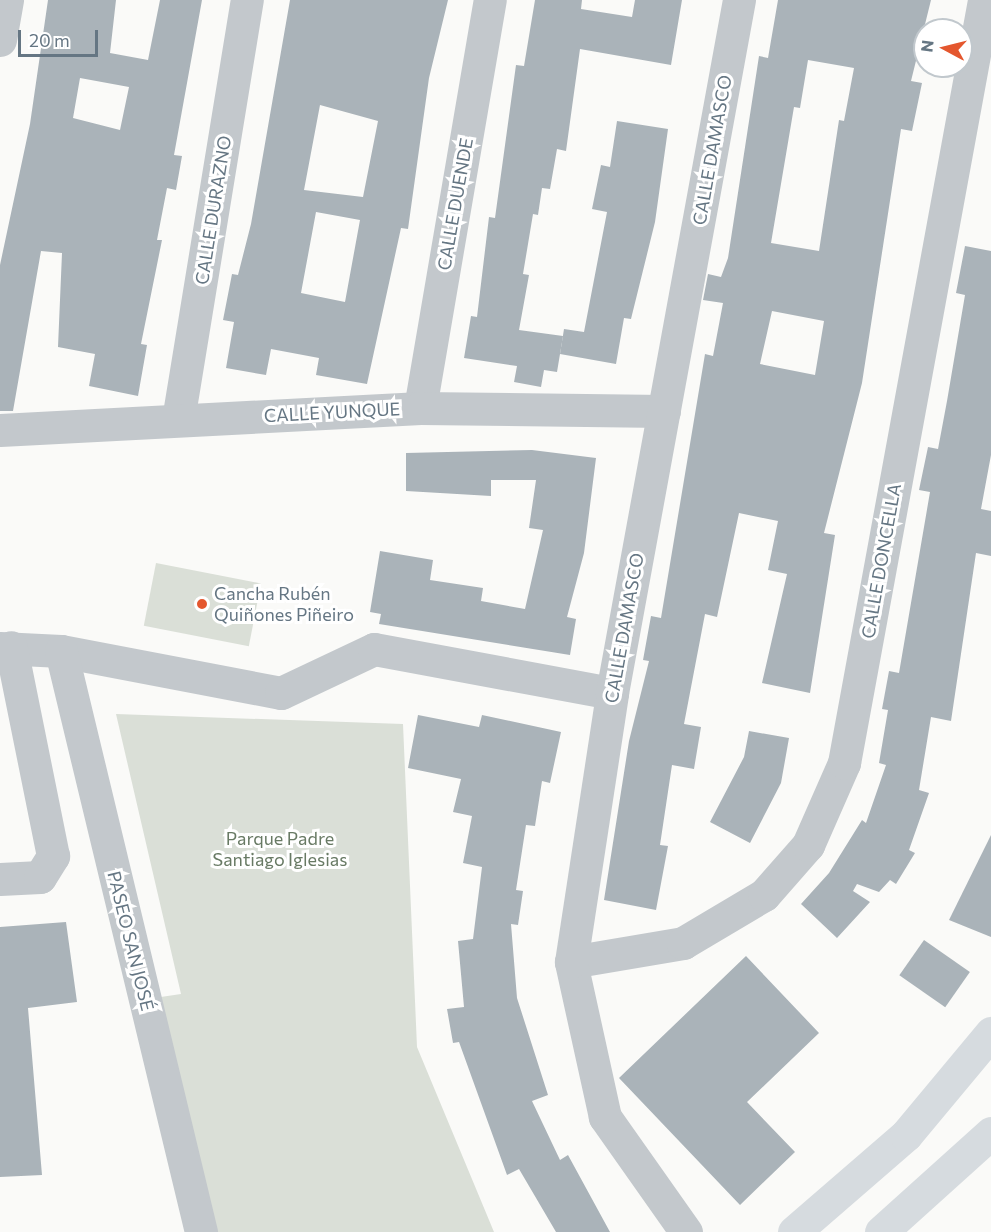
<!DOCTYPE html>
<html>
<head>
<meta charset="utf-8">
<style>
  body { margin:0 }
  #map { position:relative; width:991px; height:1232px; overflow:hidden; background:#fafaf8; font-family:Commissioner,sans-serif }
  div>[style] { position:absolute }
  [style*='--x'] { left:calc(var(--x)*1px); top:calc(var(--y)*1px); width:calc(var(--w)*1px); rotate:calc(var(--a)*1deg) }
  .green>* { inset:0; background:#dadfd7; transform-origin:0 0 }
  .building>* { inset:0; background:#aab3b9; transform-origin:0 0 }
  .minor>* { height:33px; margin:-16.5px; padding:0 16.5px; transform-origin:16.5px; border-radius:16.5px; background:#c3c8cc }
  .major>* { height:33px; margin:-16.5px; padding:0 16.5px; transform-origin:16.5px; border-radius:16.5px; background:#d6dbdf }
  .dots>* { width:16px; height:16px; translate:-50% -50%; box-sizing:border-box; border:3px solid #fff; border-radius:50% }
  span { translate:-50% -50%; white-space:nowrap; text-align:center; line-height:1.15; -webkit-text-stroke:6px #fff; paint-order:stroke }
  .street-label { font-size:18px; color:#657683 }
  .poi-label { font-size:18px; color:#657683 }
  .left { translate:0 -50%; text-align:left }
  .park-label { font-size:18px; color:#687a64 }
  .north { position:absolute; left:913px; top:18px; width:60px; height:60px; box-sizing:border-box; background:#fff; border:2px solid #c1c8cd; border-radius:50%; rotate:277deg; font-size:16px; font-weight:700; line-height:24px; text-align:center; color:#657683 }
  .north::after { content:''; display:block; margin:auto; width:21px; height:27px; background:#e4572e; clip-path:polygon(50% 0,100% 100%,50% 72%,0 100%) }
  .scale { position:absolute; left:18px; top:30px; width:80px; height:27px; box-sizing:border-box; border:3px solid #657683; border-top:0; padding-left:8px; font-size:18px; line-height:21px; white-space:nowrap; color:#657683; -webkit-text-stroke:4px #fff; paint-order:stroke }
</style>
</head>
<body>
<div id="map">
  <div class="green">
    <div style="left:156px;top:563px;width:107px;height:64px;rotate:11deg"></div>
    <div style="clip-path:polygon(116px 714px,403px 724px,417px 1047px,494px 1232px,209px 1232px,154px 998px,181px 994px)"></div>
  </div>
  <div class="building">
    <div style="clip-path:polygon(evenodd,48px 0,116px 0,110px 53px,148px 60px,160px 0,202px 0,174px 155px,182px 156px,176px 190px,167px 188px,157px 240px,162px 240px,141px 344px,147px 345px,138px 396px,89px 386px,95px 354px,58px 347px,62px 253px,41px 251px,13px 411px,0 411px,0 265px,30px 124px,48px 0,80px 78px,129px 87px,120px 130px,73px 118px,80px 78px)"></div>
    <div style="clip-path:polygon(evenodd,290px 0,448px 0,429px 78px,408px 229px,401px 228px,367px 384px,316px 375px,319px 358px,271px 349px,266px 375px,226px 368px,234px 322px,223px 320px,232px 274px,238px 275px,251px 224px,290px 0,320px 105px,378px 121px,363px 197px,304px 190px,320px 105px,290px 0,316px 212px,360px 220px,345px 302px,301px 293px,316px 212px)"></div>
    <div style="clip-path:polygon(535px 0,582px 0,581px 9px,632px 17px,635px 0,682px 0,671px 65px,580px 49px,566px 151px,557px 149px,550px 189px,542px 188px,538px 215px,533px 214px,523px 274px,529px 275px,519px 330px,563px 336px,557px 372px,544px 370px,541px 387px,514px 382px,517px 366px,464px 358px,471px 316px,477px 317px,489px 217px,495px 218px,516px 65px,524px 66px)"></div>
    <div style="clip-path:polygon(evenodd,778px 0,931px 0,911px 81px,922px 83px,912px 131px,901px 129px,862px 383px,824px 533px,835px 535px,810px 693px,762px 683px,787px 574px,768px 570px,778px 521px,739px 513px,717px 617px,705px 614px,684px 724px,701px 727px,694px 769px,672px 765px,660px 845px,668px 846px,656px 910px,604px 900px,629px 741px,649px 661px,643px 660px,651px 616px,661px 618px,705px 354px,713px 356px,723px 303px,703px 300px,708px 274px,721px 277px,728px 258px,759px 56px,768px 58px,778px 0,808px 60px,854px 68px,844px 121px,839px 120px,819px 251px,771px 243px,794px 107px,800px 108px,808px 60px,778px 0,772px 311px,824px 321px,815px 375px,760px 364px,772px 311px)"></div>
    <div style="clip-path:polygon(617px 121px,668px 129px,655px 222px,631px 319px,624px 318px,616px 364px,560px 354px,564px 329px,584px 332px,607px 212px,592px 209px,601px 165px,610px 167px)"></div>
    <div style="clip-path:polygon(965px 246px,991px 251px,991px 455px,981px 509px,991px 511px,991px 556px,976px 553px,951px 721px,931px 717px,919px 790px,929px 793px,909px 850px,915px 853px,896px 884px,890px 880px,879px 892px,857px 884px,853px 891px,870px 902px,837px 938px,801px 904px,829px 873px,862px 820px,866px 823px,886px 765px,879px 763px,888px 710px,882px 709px,889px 671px,899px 673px,930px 492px,919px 490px,928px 447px,938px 449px,947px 401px,965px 295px,956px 293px)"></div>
    <div style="clip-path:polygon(532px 450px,596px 458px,584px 553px,567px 617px,576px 619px,570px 655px,379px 624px,381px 614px,370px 612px,380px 551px,433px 560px,430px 580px,483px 588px,481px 601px,525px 609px,543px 530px,529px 528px,536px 480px,491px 480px,491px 496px,406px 491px,406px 453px)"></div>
    <div style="clip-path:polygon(418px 715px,479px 727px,482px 715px,561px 732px,550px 783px,542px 781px,535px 826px,526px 825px,516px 890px,523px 891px,518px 925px,511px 924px,517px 998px,548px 1095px,532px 1101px,560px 1160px,568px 1155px,610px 1232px,556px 1232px,519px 1169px,507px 1175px,459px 1042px,453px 1043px,447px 1009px,464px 1007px,458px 941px,473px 939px,482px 867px,463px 863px,472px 816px,453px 812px,461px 779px,408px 768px)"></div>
    <div style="clip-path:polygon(749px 731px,789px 738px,781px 783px,750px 843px,710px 822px,744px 757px)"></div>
    <div style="clip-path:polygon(991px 835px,991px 937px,949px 920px)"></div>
    <div style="clip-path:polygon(66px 922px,77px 1002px,28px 1008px,42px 1175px,0 1177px,0 927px)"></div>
    <div style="left:924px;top:940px;width:56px;height:43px;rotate:35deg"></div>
    <div style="clip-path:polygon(746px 956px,819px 1033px,747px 1102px,795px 1152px,740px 1205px,619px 1078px)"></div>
  </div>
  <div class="minor">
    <div style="--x:0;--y:40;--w:41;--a:-80.1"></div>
    <div style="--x:420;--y:408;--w:414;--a:-80.3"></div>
    <div style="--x:178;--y:420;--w:426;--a:-80.7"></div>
    <div style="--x:0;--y:430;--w:421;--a:-3"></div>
    <div style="--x:420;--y:408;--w:244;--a:0.7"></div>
    <div style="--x:0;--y:648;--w:61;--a:2.8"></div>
    <div style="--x:61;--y:651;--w:224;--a:10.8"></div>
    <div style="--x:281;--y:693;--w:103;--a:-25.3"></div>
    <div style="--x:374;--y:649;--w:242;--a:10.5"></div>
    <div style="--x:61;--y:651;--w:598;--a:76.45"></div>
    <div style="--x:0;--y:879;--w:40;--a:-2.9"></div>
    <div style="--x:40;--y:877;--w:25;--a:-58"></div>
    <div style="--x:53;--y:856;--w:213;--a:-101.4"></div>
    <div style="--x:571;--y:962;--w:114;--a:-9.6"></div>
    <div style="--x:683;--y:943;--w:94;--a:-30.7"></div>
    <div style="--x:764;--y:895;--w:67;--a:-48.7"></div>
    <div style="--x:808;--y:845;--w:90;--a:-66.3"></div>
    <div style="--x:844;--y:763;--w:776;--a:-79.6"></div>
    <div style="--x:686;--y:1232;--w:141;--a:-125.2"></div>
    <div style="--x:605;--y:1117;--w:159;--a:-102.4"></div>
    <div style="--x:571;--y:962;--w:272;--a:-81.3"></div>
    <div style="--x:612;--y:693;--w:705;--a:-79.62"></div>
  </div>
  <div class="major">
    <div style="--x:794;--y:1232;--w:148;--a:-40.9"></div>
    <div style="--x:906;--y:1135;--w:133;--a:-50.2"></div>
    <div style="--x:881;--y:1232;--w:148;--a:-42"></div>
  </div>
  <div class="dots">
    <div style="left:202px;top:604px;background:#e4572e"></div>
  </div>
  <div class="street-label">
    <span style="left:712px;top:150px;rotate:-80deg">CALLE DAMASCO</span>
    <span style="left:455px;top:204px;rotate:-80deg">CALLE DUENDE</span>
    <span style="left:213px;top:210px;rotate:-81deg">CALLE DURAZNO</span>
    <span style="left:332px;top:412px;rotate:-3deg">CALLE YUNQUE</span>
    <span style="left:881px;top:561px;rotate:-80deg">CALLE DONCELLA</span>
    <span style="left:624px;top:628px;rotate:-80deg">CALLE DAMASCO</span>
    <span style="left:131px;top:941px;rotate:76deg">PASEO SAN JOSÉ</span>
  </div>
  <div class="poi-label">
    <span class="left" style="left:214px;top:604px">Cancha Rubén<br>Quiñones Piñeiro</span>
  </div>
  <div class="park-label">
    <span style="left:280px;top:849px">Parque Padre<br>Santiago Iglesias</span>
  </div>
  <div class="north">N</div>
  <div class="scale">20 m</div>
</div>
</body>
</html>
